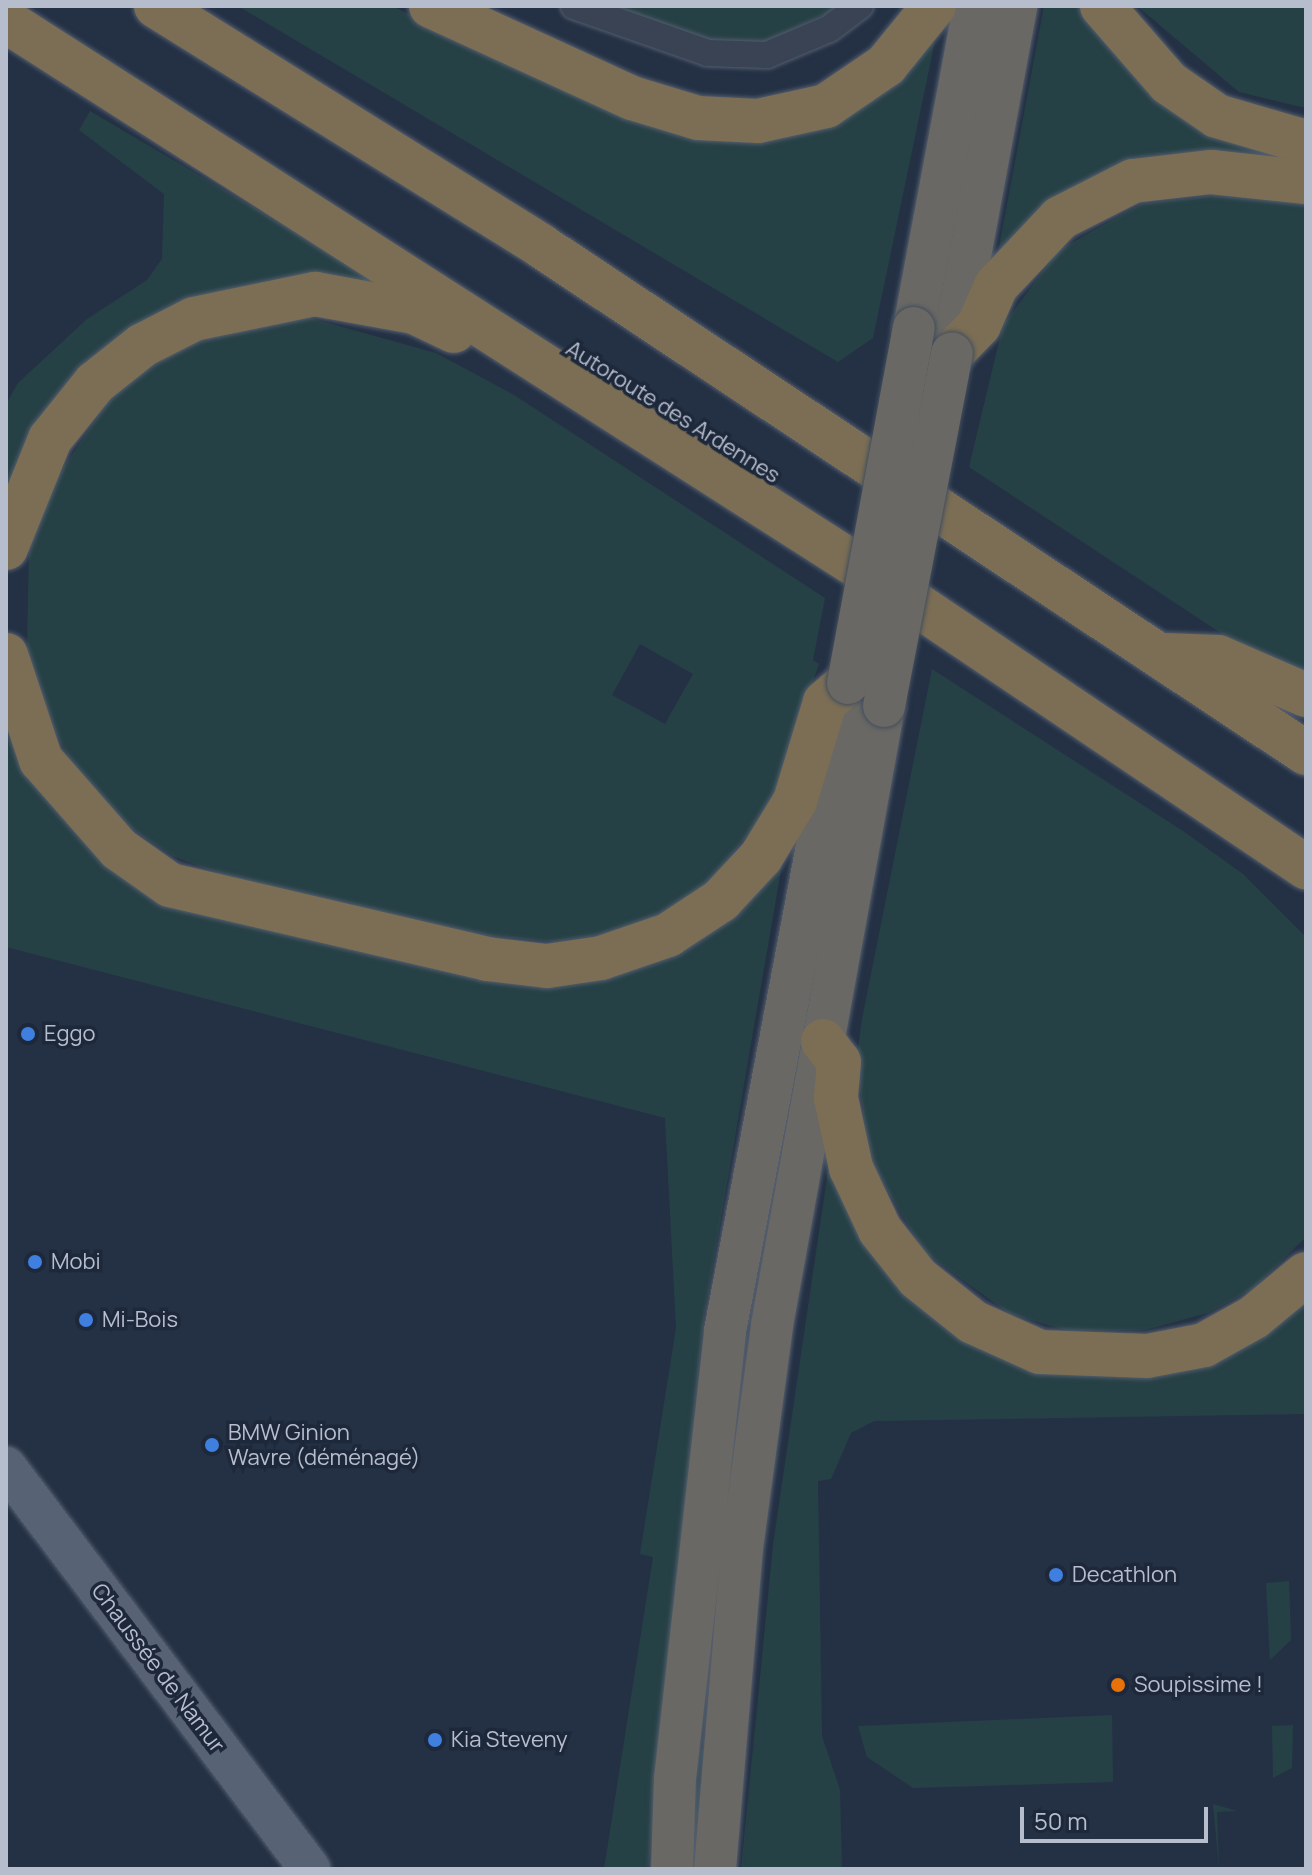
<!DOCTYPE html>
<html>
<head>
<meta charset="utf-8">
<style>
  body { margin:0 }
  #map { position:relative; width:1312px; height:1875px; overflow:hidden; background:#243145; font-family:Manrope,sans-serif }
  div>[style] { position:absolute }
  [style*='--x'] { left:calc(var(--x)*1px); top:calc(var(--y)*1px); width:calc(var(--w)*1px); rotate:calc(var(--a)*1deg) }
  .green>* { inset:0; background:#264146 }
  .roads { filter:drop-shadow(0 0 2px #545e6e) drop-shadow(0 0 2px #545e6e) }
  .minor>* { height:26px; margin:-13px; padding:0 13px; transform-origin:13px; border-radius:13px; background:#394354 }
  .primary>* { height:40px; margin:-20px; padding:0 20px; transform-origin:20px; border-radius:20px; background:#576274 }
  .trunk>* { height:42px; margin:-21px; padding:0 21px; transform-origin:21px; border-radius:21px; background:#696864 }
  .motorway>* { height:44px; margin:-22px; padding:0 22px; transform-origin:22px; border-radius:22px; background:#7b6e55 }
  .bridges { filter:drop-shadow(0 0 2px #434e5e) drop-shadow(0 0 2px #434e5e) }
  .trunk-bridge>* { height:42px; margin:-21px; padding:0 21px; transform-origin:21px; border-radius:21px; background:#696864 }
  .dots>* { width:22px; height:22px; translate:-50% -50%; box-sizing:border-box; border:4px solid #1d283a; border-radius:50% }
  span { translate:-50% -50%; white-space:nowrap; text-align:center; line-height:1.15; -webkit-text-stroke:7px #1d283a; paint-order:stroke }
  .street-label { font-size:22px; color:#b6bece }
  .poi-label { font-size:22px; color:#b6bece }
  .left { translate:0 -50%; text-align:left }
  .frame { position:absolute; inset:0; border:8px solid #b6bece; pointer-events:none }
  .scale { position:absolute; left:1020px; top:1807px; width:188px; height:36px; box-sizing:border-box; border:4px solid #b6bece; border-top:0; padding-left:10px; font-size:24px; line-height:28px; white-space:nowrap; color:#b6bece; -webkit-text-stroke:6px #1d283a; paint-order:stroke }
</style>
</head>
<body>
<div id="map">
  <div class="green">
    <div style="clip-path:polygon(238px 6px,392px 6px,647px 124px,758px 143px,820px 129px,936px 36px,873px 338px,838px 362px)"></div>
    <div style="clip-path:polygon(625px 6px,841px 6px,766px 43px,712px 44px,625px 17px)"></div>
    <div style="clip-path:polygon(1044px 6px,1086px 6px,1287px 151px,1283px 166px,1192px 163px,995px 269px)"></div>
    <div style="clip-path:polygon(1137px 6px,1306px 6px,1306px 108px,1239px 92px)"></div>
    <div style="clip-path:polygon(90px 111px,404px 296px,205px 300px,6px 502px,6px 404px,18px 383px,87px 319px,147px 280px,162px 259px,164px 194px,79px 130px)"></div>
    <div style="clip-path:polygon(1230px 193px,1306px 202px,1306px 672px,1242px 647px,969px 467px,1003px 325px,1059px 250px,1141px 204px)"></div>
    <div style="clip-path:polygon(evenodd,310px 318px,436px 353px,514px 395px,825px 598px,813px 660px,819px 664px,769px 808px,710px 882px,669px 910px,621px 932px,555px 942px,489px 936px,236px 880px,173px 856px,127px 826px,77px 772px,40px 705px,27px 651px,29px 547px,49px 489px,109px 400px,145px 371px,194px 341px,256px 322px,310px 318px,640px 644px,693px 674px,665px 724px,612px 695px,640px 644px)"></div>
    <div style="clip-path:polygon(932px 669px,1183px 831px,1243px 874px,1306px 937px,1306px 1237px,1253px 1289px,1208px 1313px,1145px 1330px,1069px 1331px,1010px 1314px,924px 1252px,871px 1163px,856px 1064px,862px 1019px)"></div>
    <div style="clip-path:polygon(6px 711px,83px 837px,508px 979px,782px 864px,704px 1317px,648px 1869px,604px 1869px,653px 1557px,640px 1554px,676px 1328px,665px 1118px,6px 947px)"></div>
    <div style="clip-path:polygon(830px 1157px,844px 1183px,1036px 1367px,1306px 1302px,1306px 1414px,874px 1421px,851px 1433px,831px 1479px,818px 1481px,822px 1736px,840px 1790px,842px 1869px,741px 1869px,773px 1545px)"></div>
    <div style="clip-path:polygon(1289px 1581px,1291px 1640px,1270px 1660px,1266px 1583px)"></div>
    <div style="clip-path:polygon(1112px 1715px,1113px 1782px,913px 1788px,867px 1757px,858px 1726px)"></div>
    <div style="clip-path:polygon(1293px 1725px,1292px 1768px,1273px 1778px,1272px 1726px)"></div>
    <div style="clip-path:polygon(698px 1748px,706px 1751px,702px 1869px,684px 1869px)"></div>
    <div style="clip-path:polygon(1213px 1804px,1237px 1811px,1217px 1812px,1219px 1869px)"></div>
  </div>
  <div class="roads">
    <div class="minor">
      <div style="--x:574;--y:6;--w:142;--a:19.3"></div>
      <div style="--x:708;--y:53;--w:59;--a:1.9"></div>
      <div style="--x:767;--y:55;--w:67;--a:-22.8"></div>
      <div style="--x:829;--y:29;--w:39;--a:-37"></div>
    </div>
    <div class="primary">
      <div style="--x:6;--y:1467;--w:504;--a:52.9"></div>
    </div>
    <div class="trunk">
      <div style="--x:914;--y:328;--w:328;--a:-79.4"></div>
      <div style="--x:952;--y:353;--w:353;--a:-79.5"></div>
      <div style="--x:672;--y:1869;--w:90;--a:-88.1"></div>
      <div style="--x:675;--y:1779;--w:451;--a:-83.6"></div>
      <div style="--x:725;--y:1331;--w:660;--a:-79.25"></div>
      <div style="--x:715;--y:1869;--w:322;--a:-85.2"></div>
      <div style="--x:742;--y:1548;--w:225;--a:-82.3"></div>
      <div style="--x:772;--y:1325;--w:629;--a:-79.74"></div>
    </div>
    <div class="motorway">
      <div style="--x:156;--y:6;--w:454;--a:31.9"></div>
      <div style="--x:541;--y:246;--w:918;--a:33.53"></div>
      <div style="--x:431;--y:6;--w:221;--a:24.6"></div>
      <div style="--x:632;--y:98;--w:69;--a:16.9"></div>
      <div style="--x:698;--y:118;--w:60;--a:2.9"></div>
      <div style="--x:758;--y:121;--w:70;--a:-12.4"></div>
      <div style="--x:826;--y:106;--w:73;--a:-34.3"></div>
      <div style="--x:886;--y:65;--w:76;--a:-50.9"></div>
      <div style="--x:1102;--y:6;--w:102;--a:49"></div>
      <div style="--x:1169;--y:83;--w:58;--a:34.5"></div>
      <div style="--x:1217;--y:116;--w:93;--a:16.3"></div>
      <div style="--x:6;--y:21;--w:1056;--a:32.62"></div>
      <div style="--x:895;--y:590;--w:496;--a:34"></div>
      <div style="--x:952;--y:353;--w:39;--a:-46"></div>
      <div style="--x:979;--y:325;--w:43;--a:-66.4"></div>
      <div style="--x:996;--y:286;--w:93;--a:-46.7"></div>
      <div style="--x:1060;--y:218;--w:82;--a:-26.9"></div>
      <div style="--x:1133;--y:181;--w:79;--a:-6.6"></div>
      <div style="--x:1211;--y:172;--w:96;--a:6"></div>
      <div style="--x:6;--y:548;--w:118;--a:-68"></div>
      <div style="--x:50;--y:439;--w:72;--a:-51.2"></div>
      <div style="--x:95;--y:383;--w:61;--a:-38.4"></div>
      <div style="--x:143;--y:345;--w:57;--a:-27"></div>
      <div style="--x:194;--y:319;--w:124;--a:-11.7"></div>
      <div style="--x:315;--y:294;--w:101;--a:10.3"></div>
      <div style="--x:414;--y:312;--w:44;--a:25.4"></div>
      <div style="--x:6;--y:655;--w:111;--a:71.6"></div>
      <div style="--x:41;--y:760;--w:118;--a:48.8"></div>
      <div style="--x:119;--y:849;--w:62;--a:35.2"></div>
      <div style="--x:170;--y:885;--w:326;--a:13.1"></div>
      <div style="--x:487;--y:959;--w:60;--a:6.7"></div>
      <div style="--x:547;--y:966;--w:55;--a:-8.4"></div>
      <div style="--x:601;--y:958;--w:71;--a:-18.9"></div>
      <div style="--x:668;--y:935;--w:64;--a:-33.4"></div>
      <div style="--x:721;--y:900;--w:59;--a:-47.1"></div>
      <div style="--x:761;--y:857;--w:66;--a:-58.7"></div>
      <div style="--x:795;--y:801;--w:103;--a:-73.1"></div>
      <div style="--x:825;--y:702;--w:30;--a:-40"></div>
      <div style="--x:1164;--y:655;--w:54;--a:2.1"></div>
      <div style="--x:1218;--y:657;--w:96;--a:23.4"></div>
      <div style="--x:823;--y:1041;--w:26;--a:53"></div>
      <div style="--x:839;--y:1062;--w:36;--a:95"></div>
      <div style="--x:836;--y:1098;--w:72;--a:77.9"></div>
      <div style="--x:851;--y:1168;--w:68;--a:64.9"></div>
      <div style="--x:880;--y:1230;--w:61;--a:51.6"></div>
      <div style="--x:918;--y:1278;--w:70;--a:38.7"></div>
      <div style="--x:973;--y:1322;--w:73;--a:24.1"></div>
      <div style="--x:1040;--y:1352;--w:107;--a:2.1"></div>
      <div style="--x:1147;--y:1356;--w:58;--a:-10.9"></div>
      <div style="--x:1204;--y:1345;--w:57;--a:-29.2"></div>
      <div style="--x:1254;--y:1317;--w:67;--a:-39.6"></div>
    </div>
  </div>
  <div class="bridges">
    <div class="trunk-bridge">
      <div style="--x:848;--y:683;--w:361;--a:-79.5"></div>
      <div style="--x:884;--y:706;--w:359;--a:-79.1"></div>
    </div>
  </div>
  <div class="dots">
    <div style="left:28px;top:1034px;background:#3f7fe0"></div>
    <div style="left:35px;top:1262px;background:#3f7fe0"></div>
    <div style="left:86px;top:1320px;background:#3f7fe0"></div>
    <div style="left:212px;top:1445px;background:#3f7fe0"></div>
    <div style="left:1056px;top:1575px;background:#3f7fe0"></div>
    <div style="left:1118px;top:1685px;background:#e8710a"></div>
    <div style="left:435px;top:1740px;background:#3f7fe0"></div>
  </div>
  <div class="street-label">
    <span style="left:673px;top:412px;rotate:32deg">Autoroute des Ardennes</span>
    <span style="left:158px;top:1668px;rotate:53deg">Chaussée de Namur</span>
  </div>
  <div class="poi-label">
    <span class="left" style="left:44px;top:1034px">Eggo</span>
    <span class="left" style="left:51px;top:1262px">Mobi</span>
    <span class="left" style="left:102px;top:1320px">Mi-Bois</span>
    <span class="left" style="left:228px;top:1445px">BMW Ginion<br>Wavre (déménagé)</span>
    <span class="left" style="left:1072px;top:1575px">Decathlon</span>
    <span class="left" style="left:1134px;top:1685px">Soupissime !</span>
    <span class="left" style="left:451px;top:1740px">Kia Steveny</span>
  </div>
  <div class="frame"></div>
  <div class="scale">50 m</div>
</div>
</body>
</html>
